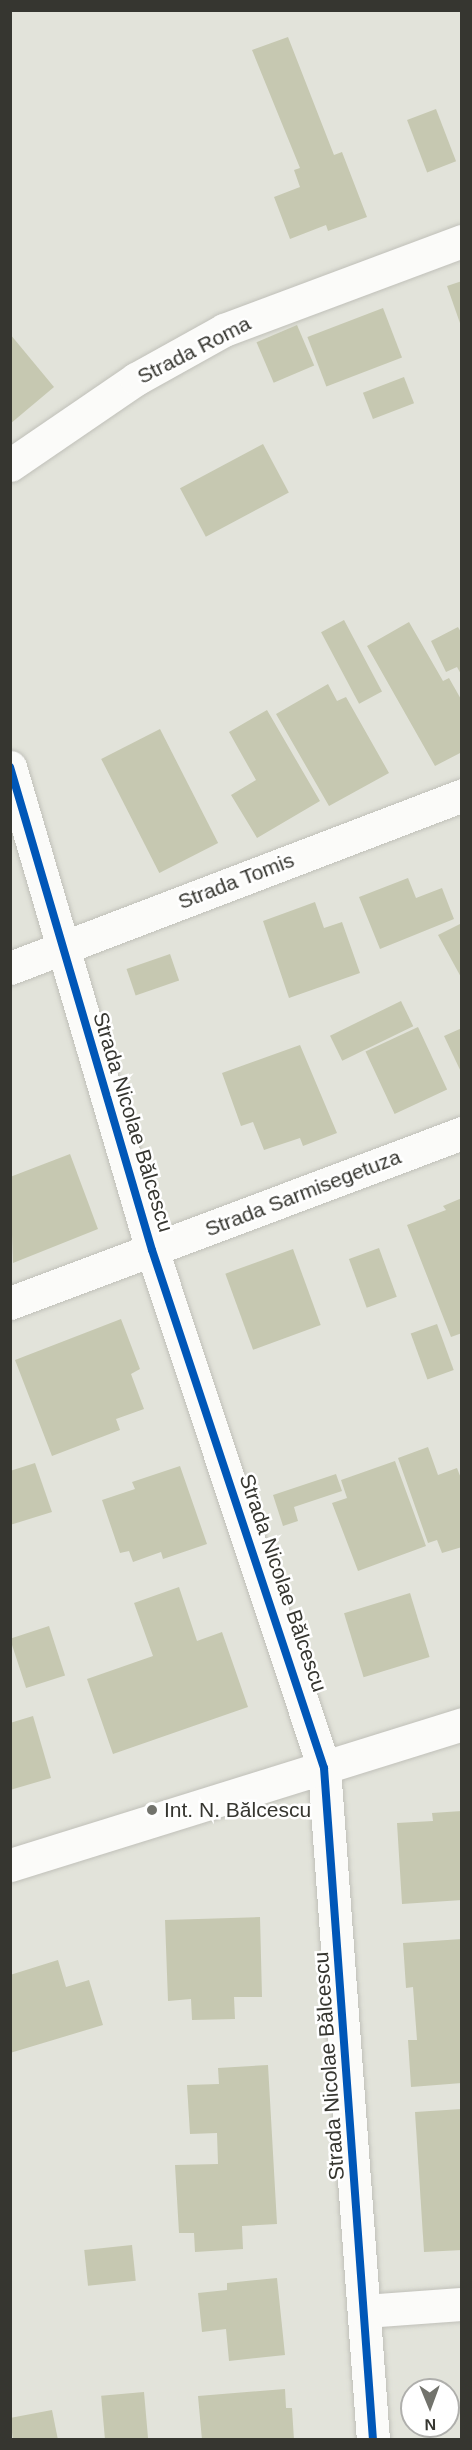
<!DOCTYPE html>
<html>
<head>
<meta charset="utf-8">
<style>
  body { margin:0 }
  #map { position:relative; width:472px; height:2450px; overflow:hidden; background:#e2e3da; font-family:Helvetica,sans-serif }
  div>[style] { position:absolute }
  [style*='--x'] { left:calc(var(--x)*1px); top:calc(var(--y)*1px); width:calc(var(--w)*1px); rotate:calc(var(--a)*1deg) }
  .building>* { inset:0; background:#c6c8b1; transform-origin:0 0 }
  .roads { filter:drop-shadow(0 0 2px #c0c0b9) drop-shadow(0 0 2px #c0c0b9) }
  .minor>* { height:33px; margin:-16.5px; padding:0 16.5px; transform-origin:16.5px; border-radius:16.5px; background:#fbfbf9 }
  .cycleway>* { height:8px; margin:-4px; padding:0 4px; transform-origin:4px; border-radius:4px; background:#0057b8 }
  .dots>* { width:16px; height:16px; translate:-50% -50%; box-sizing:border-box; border:3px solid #fff; border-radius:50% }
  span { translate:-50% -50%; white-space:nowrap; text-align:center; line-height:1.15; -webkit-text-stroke:5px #fff; paint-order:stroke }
  .street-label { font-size:21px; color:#363630 }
  .poi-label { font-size:21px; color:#363630 }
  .left { translate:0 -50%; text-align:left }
  .frame { position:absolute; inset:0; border:12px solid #363630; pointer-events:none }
  .north { position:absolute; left:400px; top:2378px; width:60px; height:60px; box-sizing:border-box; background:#fff; border:2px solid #afafac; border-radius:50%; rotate:179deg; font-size:16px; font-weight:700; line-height:24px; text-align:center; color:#363630 }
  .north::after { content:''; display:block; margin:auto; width:21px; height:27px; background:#72736c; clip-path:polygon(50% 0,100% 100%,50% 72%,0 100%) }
</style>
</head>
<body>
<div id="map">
  <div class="building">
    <div style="clip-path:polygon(288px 37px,334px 155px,342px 152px,367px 217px,328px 231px,326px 225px,290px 239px,274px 197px,300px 187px,294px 170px,300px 168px,252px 50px)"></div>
    <div style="left:436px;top:109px;width:56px;height:31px;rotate:69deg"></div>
    <div style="clip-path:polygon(462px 281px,462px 326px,461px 326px,447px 286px)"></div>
    <div style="left:383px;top:308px;width:53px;height:81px;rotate:69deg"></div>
    <div style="left:297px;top:325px;width:44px;height:44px;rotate:67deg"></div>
    <div style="clip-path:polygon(10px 334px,54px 387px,10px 424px)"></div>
    <div style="left:404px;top:377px;width:28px;height:44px;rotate:69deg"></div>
    <div style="left:263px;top:444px;width:55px;height:94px;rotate:62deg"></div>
    <div style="left:344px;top:620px;width:81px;height:26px;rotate:62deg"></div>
    <div style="clip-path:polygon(409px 622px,443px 681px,449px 678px,462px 701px,462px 752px,435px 766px,367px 646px)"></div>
    <div style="clip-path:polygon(458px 627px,462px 634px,462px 676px,457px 667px,446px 672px,431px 641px)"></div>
    <div style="clip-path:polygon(328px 684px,337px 701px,346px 697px,389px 773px,329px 806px,276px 714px)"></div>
    <div style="clip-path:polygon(267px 710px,320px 801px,257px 838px,231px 795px,256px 780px,229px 732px)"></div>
    <div style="left:160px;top:729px;width:128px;height:66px;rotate:63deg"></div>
    <div style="clip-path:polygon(408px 878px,416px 898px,442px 888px,454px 919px,380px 949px,359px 897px)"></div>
    <div style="clip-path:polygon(315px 902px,324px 928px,342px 922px,360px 973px,289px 998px,263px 921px)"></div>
    <div style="clip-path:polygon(462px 923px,462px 979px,438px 935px)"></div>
    <div style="left:170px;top:954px;width:28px;height:46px;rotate:71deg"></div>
    <div style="left:401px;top:1001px;width:28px;height:79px;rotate:64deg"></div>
    <div style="left:418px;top:1027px;width:69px;height:58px;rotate:65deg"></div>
    <div style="clip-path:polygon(462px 1028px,462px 1074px,444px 1036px)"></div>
    <div style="clip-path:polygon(300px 1045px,337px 1133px,303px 1146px,300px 1138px,264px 1150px,253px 1122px,241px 1126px,222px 1073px)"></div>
    <div style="clip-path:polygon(70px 1154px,98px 1229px,13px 1263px,10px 1177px)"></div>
    <div style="clip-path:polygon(462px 1198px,462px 1333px,451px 1337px,407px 1225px,446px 1210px,443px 1206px)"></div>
    <div style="left:379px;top:1248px;width:52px;height:32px;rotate:70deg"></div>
    <div style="left:293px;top:1249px;width:81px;height:72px;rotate:70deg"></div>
    <div style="clip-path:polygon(121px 1319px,140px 1369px,131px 1374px,144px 1409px,116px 1419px,120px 1430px,52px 1456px,15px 1360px)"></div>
    <div style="left:437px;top:1324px;width:49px;height:28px;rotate:70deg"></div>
    <div style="clip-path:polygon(428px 1447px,438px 1475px,457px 1468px,462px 1481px,462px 1547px,442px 1553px,437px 1540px,428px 1543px,398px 1458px)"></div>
    <div style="clip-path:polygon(395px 1461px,426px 1546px,358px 1571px,332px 1503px,347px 1498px,341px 1480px)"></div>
    <div style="clip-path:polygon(35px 1463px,52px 1512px,10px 1525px,10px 1471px)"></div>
    <div style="clip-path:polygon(180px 1466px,207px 1544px,163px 1559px,161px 1552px,133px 1562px,129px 1551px,120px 1553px,102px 1500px,135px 1489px,132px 1482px)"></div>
    <div style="clip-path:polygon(336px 1474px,342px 1491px,294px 1507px,298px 1521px,283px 1526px,273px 1495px)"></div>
    <div style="clip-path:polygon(179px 1587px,197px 1641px,222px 1632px,248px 1707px,113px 1754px,87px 1679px,153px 1656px,134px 1603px)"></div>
    <div style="left:410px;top:1593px;width:67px;height:69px;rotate:73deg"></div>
    <div style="left:49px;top:1626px;width:52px;height:41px;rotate:72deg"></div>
    <div style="clip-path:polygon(33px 1716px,51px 1778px,10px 1790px,10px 1723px)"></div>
    <div style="clip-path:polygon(462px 1811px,462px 1900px,402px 1904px,397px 1823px,433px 1821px,432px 1813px)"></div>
    <div style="clip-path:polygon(260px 1917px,262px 1997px,234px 1997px,235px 2019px,192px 2020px,191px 1999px,168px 2001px,165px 1920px)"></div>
    <div style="clip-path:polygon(462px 1939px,462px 2083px,411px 2087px,408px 2040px,417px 2040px,413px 1987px,406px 1988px,403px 1943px)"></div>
    <div style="clip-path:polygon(58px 1960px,66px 1987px,89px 1980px,103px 2025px,10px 2053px,10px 1975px)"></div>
    <div style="clip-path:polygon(268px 2065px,277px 2224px,242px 2226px,243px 2249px,195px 2252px,194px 2233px,179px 2233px,175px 2165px,218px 2164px,217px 2133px,190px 2134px,187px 2085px,219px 2084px,218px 2068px)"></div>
    <div style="clip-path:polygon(462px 2109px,462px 2250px,424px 2252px,415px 2112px)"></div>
    <div style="left:132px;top:2245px;width:36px;height:48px;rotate:84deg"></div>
    <div style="clip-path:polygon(277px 2278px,285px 2355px,229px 2361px,226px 2329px,202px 2332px,198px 2293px,227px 2290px,227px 2283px)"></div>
    <div style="clip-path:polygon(285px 2389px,286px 2408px,292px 2408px,294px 2440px,202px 2440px,198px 2396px)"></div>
    <div style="left:144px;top:2392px;width:48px;height:43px;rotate:85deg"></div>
    <div style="clip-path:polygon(52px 2410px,58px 2440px,13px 2440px,10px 2418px)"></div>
  </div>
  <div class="roads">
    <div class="minor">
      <div style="--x:10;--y:465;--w:153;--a:-34.3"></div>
      <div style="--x:136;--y:379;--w:101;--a:-29.1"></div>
      <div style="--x:224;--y:330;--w:254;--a:-20.5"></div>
      <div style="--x:10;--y:767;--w:503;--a:73.62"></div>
      <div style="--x:152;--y:1250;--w:546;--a:71.63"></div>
      <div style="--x:324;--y:1768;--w:674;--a:85.83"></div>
      <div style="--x:10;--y:968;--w:484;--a:-20.9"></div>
      <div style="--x:10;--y:1303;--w:483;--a:-20.6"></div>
      <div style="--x:10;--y:1865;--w:473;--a:-17.3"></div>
      <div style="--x:364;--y:2311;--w:98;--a:-4.1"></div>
    </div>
  </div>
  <div class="cycleway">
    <div style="--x:10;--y:767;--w:503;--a:73.62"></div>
    <div style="--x:152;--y:1250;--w:546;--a:71.63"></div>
    <div style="--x:324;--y:1768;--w:674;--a:85.83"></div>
  </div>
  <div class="dots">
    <div style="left:152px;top:1810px;background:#72736c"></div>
  </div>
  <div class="street-label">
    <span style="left:194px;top:350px;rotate:-27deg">Strada Roma</span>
    <span style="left:236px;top:881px;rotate:-21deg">Strada Tomis</span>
    <span style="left:133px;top:1122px;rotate:73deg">Strada Nicolae Bălcescu</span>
    <span style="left:303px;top:1193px;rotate:-21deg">Strada Sarmisegetuza</span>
    <span style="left:283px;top:1583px;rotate:71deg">Strada Nicolae Bălcescu</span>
    <span style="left:329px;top:2066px;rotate:-94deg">Strada Nicolae Bălcescu</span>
  </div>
  <div class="poi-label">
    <span class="left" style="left:164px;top:1810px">Int. N. Bălcescu</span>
  </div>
  <div class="frame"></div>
  <div class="north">N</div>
</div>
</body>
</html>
